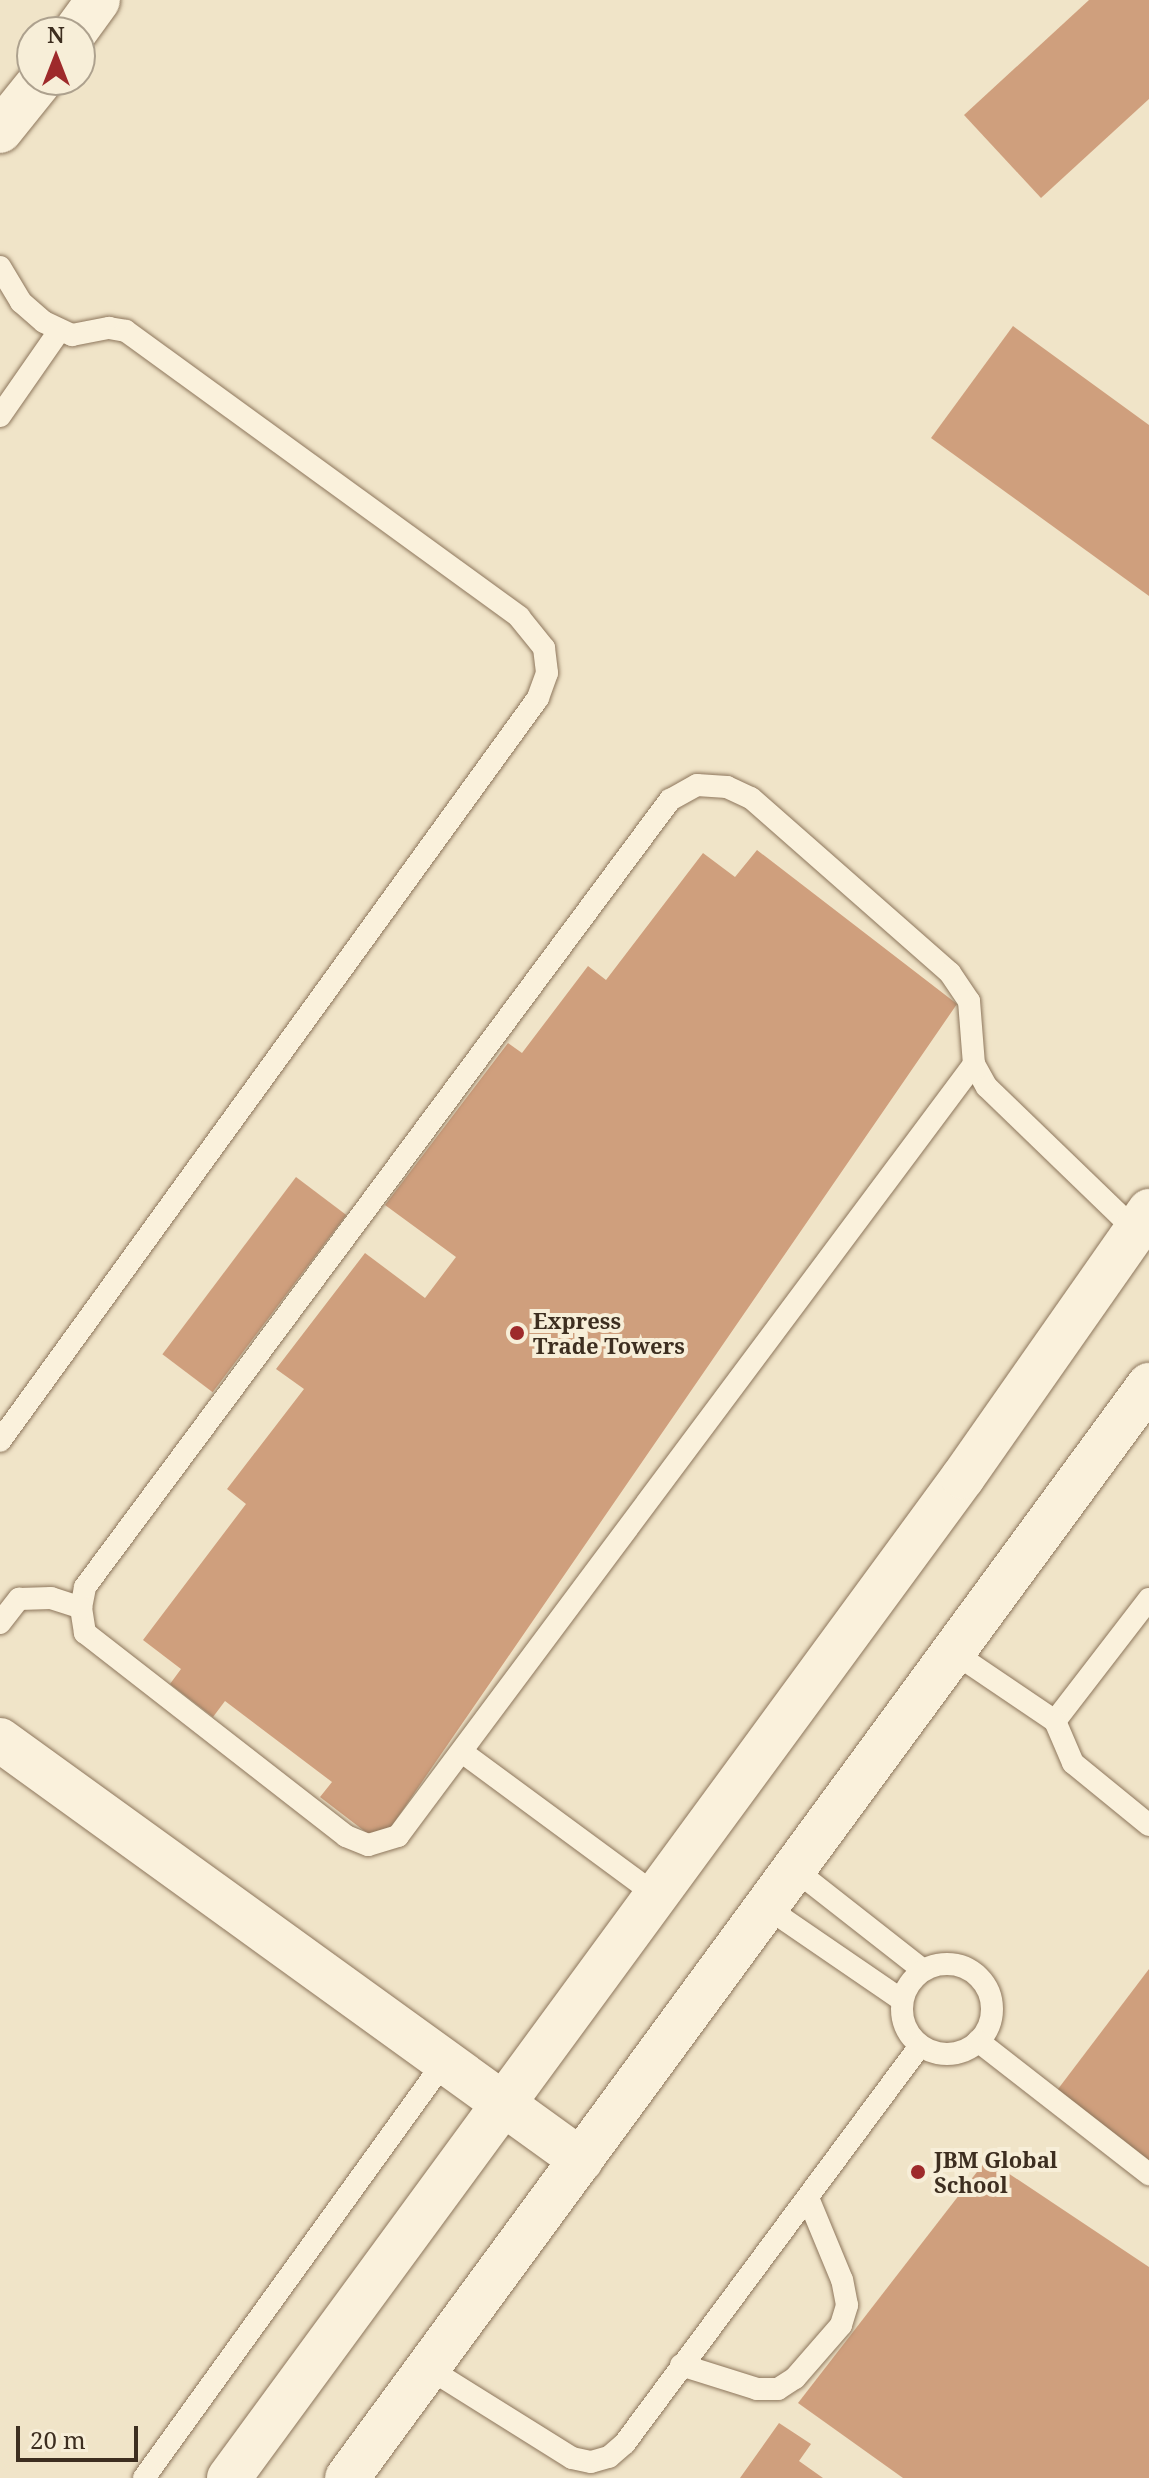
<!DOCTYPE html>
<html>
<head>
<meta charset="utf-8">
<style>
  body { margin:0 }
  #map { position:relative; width:1149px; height:2478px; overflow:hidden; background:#f0e4c8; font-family:"Noto Serif",serif }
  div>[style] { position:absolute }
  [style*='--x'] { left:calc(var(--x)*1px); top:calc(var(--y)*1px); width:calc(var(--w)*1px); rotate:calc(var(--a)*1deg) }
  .building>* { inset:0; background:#cf9f7d; transform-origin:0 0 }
  .roads { filter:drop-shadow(0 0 2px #8d765c) drop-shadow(0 0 2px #8d765c) }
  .service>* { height:22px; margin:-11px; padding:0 11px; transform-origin:11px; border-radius:11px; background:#faf1dc }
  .service>.ring { margin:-11px; padding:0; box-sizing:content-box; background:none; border:22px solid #faf1dc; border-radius:50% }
  .minor>* { height:44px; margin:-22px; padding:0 22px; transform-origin:22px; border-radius:22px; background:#faf1dc }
  .tertiary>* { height:44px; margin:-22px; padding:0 22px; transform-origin:22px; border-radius:22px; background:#faf1dc }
  .dots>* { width:22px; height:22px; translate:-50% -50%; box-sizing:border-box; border:4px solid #f7eed8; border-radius:50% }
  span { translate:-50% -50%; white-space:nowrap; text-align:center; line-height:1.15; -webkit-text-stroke:8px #f7eed8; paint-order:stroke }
  .poi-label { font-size:22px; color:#3d2e20; font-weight:700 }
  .left { translate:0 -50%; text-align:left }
  .north { position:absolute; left:16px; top:16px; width:80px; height:80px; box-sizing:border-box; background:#f7eed8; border:2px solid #ada18e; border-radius:50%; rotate:0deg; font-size:22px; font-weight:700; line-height:32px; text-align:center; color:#3d2e20 }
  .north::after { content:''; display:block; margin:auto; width:28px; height:36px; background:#9e2a2b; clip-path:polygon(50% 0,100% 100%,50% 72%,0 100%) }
  .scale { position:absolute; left:16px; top:2426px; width:122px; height:36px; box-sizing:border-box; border:4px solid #3d2e20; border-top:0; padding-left:10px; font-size:24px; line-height:28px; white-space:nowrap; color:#3d2e20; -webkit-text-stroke:6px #f7eed8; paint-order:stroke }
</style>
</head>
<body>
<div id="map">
  <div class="building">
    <div style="clip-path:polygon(1089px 0,1149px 0,1149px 99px,1041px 198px,964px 115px)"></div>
    <div style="clip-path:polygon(1013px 326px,1149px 425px,1149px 596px,931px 438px)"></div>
    <div style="clip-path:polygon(757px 850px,957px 1004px,380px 1843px,320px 1797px,332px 1782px,225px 1701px,213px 1717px,170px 1684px,181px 1669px,143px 1640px,246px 1504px,227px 1489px,304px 1389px,276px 1369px,365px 1253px,425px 1298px,456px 1257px,385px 1205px,508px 1043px,522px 1053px,588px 966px,606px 980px,703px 853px,735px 877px)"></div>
    <div style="left:296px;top:1177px;width:63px;height:222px;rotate:37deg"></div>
    <div style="clip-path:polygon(1149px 1969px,1149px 2164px,1055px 2093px)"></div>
    <div style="clip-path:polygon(987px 2159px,1149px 2267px,1149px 2478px,903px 2478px,798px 2403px)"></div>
    <div style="clip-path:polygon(779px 2423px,811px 2444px,799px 2461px,823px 2478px,740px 2478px)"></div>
  </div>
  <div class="roads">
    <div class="service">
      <div style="--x:0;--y:267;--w:41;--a:59"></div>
      <div style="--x:21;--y:302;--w:30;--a:41"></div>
      <div style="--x:44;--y:322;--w:31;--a:25"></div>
      <div style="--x:72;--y:335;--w:38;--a:-11"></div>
      <div style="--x:109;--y:328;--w:17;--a:10"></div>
      <div style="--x:126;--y:331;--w:486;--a:36"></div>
      <div style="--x:519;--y:617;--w:40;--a:51"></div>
      <div style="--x:544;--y:648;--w:25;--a:83"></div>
      <div style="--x:547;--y:673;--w:27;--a:110"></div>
      <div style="--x:538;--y:698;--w:917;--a:125.91"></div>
      <div style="--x:0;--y:416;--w:103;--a:-55.2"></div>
      <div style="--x:974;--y:1064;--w:963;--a:126.73"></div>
      <div style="--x:398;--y:1836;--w:31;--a:163"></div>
      <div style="--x:368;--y:1845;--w:24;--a:-158"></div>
      <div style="--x:346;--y:1836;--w:331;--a:-142.1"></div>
      <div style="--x:85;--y:1633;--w:25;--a:-99"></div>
      <div style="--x:81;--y:1608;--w:21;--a:-79"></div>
      <div style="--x:85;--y:1587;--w:981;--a:-53.38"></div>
      <div style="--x:670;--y:800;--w:31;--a:-29"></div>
      <div style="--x:697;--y:785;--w:30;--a:4"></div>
      <div style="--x:727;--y:787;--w:26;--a:25"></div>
      <div style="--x:751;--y:798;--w:265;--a:41.3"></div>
      <div style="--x:950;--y:973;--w:34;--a:56"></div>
      <div style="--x:969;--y:1001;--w:63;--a:85.5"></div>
      <div style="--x:974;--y:1064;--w:26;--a:61"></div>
      <div style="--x:987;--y:1087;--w:206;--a:44"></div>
      <div style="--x:1149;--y:1599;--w:154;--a:127.6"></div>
      <div style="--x:1055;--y:1721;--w:46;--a:66.8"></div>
      <div style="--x:1073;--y:1763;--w:98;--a:39.2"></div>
      <div style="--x:0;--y:1623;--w:31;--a:-52"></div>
      <div style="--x:19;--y:1599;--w:32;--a:-2"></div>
      <div style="--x:51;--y:1598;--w:32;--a:18"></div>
      <div style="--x:953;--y:1652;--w:123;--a:34.1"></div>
      <div style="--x:462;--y:1752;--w:241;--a:36.4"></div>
      <div style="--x:794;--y:1869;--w:164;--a:38.1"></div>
      <div style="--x:766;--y:1907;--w:165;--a:34.4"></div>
      <div class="ring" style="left:902px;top:1964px;width:68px;height:68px"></div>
      <div style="--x:978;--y:2041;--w:217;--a:37.9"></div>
      <div style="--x:681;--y:2365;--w:80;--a:17.5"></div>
      <div style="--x:757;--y:2389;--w:21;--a:0"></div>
      <div style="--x:778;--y:2389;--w:20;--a:-33"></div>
      <div style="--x:795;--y:2378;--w:70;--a:-49"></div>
      <div style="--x:841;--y:2325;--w:21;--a:-73"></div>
      <div style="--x:847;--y:2305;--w:25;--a:-101"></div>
      <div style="--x:842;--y:2280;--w:89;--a:-112.5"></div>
      <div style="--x:428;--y:2368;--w:170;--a:32"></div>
      <div style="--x:572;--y:2458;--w:19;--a:12"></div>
      <div style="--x:591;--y:2462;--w:19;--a:-16"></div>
      <div style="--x:609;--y:2457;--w:21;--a:-41"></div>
      <div style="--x:625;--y:2443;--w:495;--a:-53.4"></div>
      <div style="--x:144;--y:2478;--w:513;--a:-54.2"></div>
    </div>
    <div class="minor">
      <div style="--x:0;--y:1740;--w:717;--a:35.86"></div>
      <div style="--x:229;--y:2478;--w:1241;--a:-53.75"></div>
      <div style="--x:963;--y:1477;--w:325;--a:-55"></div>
      <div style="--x:347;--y:2478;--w:1356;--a:-53.73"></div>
    </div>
    <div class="tertiary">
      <div style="--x:75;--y:32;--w:39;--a:-54"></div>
      <div style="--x:0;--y:131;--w:65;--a:-51.2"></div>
    </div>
  </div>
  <div class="dots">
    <div style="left:517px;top:1333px;background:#9e2a2b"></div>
    <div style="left:918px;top:2172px;background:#9e2a2b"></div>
  </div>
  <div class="poi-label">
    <span class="left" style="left:533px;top:1333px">Express<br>Trade Towers</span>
    <span class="left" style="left:934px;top:2172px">JBM Global<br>School</span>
  </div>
  <div class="north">N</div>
  <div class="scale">20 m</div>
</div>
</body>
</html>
